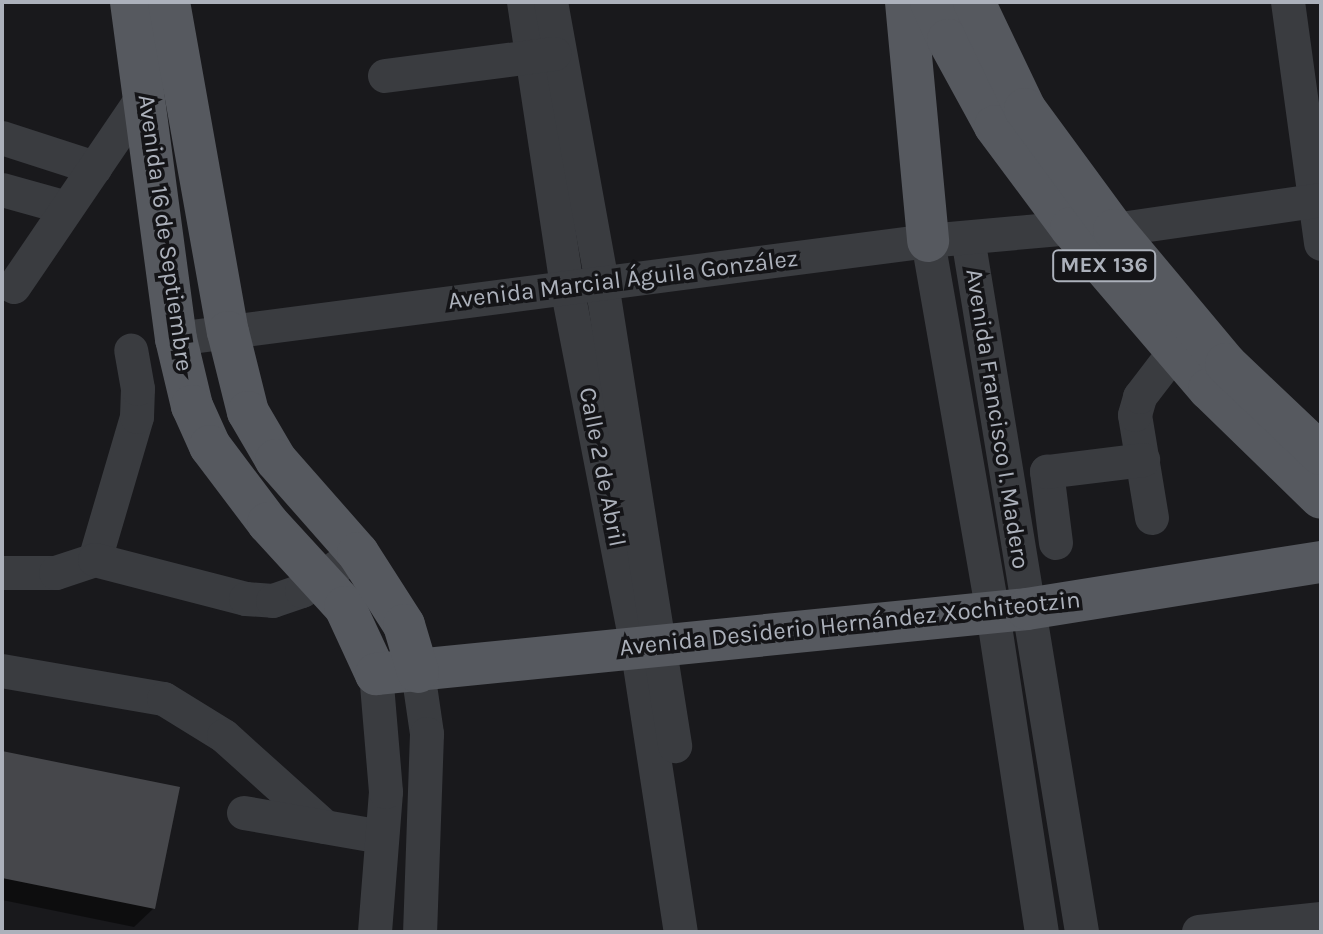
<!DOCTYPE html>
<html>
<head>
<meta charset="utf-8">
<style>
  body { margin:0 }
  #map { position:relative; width:1323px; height:934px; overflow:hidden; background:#19191c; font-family:Karla,sans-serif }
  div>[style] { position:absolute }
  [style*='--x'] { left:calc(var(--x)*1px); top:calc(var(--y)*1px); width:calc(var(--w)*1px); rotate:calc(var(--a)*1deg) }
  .shadow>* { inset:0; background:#0007 }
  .building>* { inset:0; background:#46474b }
  .minor>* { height:34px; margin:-17px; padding:0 17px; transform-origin:17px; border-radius:17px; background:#3a3c40 }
  .major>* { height:42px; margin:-21px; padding:0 21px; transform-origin:21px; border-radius:21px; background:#56595f }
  span { translate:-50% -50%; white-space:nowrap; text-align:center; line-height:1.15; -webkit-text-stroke:7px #141417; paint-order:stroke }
  .shield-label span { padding:2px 6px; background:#141417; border:2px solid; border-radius:6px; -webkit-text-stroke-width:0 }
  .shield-label { font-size:22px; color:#acb1bb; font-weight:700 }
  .street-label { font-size:24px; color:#acb1bb }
  .frame { position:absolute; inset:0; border:4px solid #acb1bb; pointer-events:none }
</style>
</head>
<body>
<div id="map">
  <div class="shadow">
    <div style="clip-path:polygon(2px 753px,154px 908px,134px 927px,2px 900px)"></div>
  </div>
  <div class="building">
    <div style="clip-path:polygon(2px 751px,180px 787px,155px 909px,2px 878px)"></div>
  </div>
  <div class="minor">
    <div style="--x:524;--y:2;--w:288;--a:81.4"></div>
    <div style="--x:567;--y:287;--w:366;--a:79"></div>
    <div style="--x:637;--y:646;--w:289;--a:81.3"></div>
    <div style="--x:551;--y:2;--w:287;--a:79.7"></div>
    <div style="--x:602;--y:284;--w:468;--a:81"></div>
    <div style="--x:1288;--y:2;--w:244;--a:82.2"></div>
    <div style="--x:385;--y:76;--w:171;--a:-7.4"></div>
    <div style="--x:2;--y:138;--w:98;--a:17.9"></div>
    <div style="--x:2;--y:190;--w:67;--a:15.5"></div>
    <div style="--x:968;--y:238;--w:703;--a:80.67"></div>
    <div style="--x:928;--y:241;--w:378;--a:80.1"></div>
    <div style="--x:993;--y:613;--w:323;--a:81.3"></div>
    <div style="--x:14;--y:287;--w:231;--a:-55.8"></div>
    <div style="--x:176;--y:339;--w:758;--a:-7.42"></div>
    <div style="--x:928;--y:241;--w:144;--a:-5.2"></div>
    <div style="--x:1071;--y:228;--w:43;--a:2.7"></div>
    <div style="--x:1114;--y:230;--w:209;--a:-8.2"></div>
    <div style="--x:1152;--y:518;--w:104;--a:-99.4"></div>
    <div style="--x:1135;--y:415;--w:19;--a:-74"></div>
    <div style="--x:1140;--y:397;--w:59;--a:-52.5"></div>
    <div style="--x:1056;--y:543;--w:72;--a:-97.2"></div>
    <div style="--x:1047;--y:472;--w:97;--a:-7.1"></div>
    <div style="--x:95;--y:560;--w:149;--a:-73.6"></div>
    <div style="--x:137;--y:417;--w:28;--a:-88"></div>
    <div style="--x:138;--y:389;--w:39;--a:-100"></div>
    <div style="--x:2;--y:573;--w:54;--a:0"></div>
    <div style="--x:56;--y:573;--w:41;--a:-18.4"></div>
    <div style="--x:95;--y:560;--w:156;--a:14.5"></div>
    <div style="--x:246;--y:599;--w:27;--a:4"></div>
    <div style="--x:273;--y:601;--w:31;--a:-19"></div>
    <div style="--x:302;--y:591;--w:68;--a:-34.2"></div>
    <div style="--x:2;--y:671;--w:164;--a:9.8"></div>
    <div style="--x:164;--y:699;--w:70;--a:31.7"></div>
    <div style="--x:224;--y:736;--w:136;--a:42"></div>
    <div style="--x:418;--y:672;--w:63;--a:81.7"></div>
    <div style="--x:427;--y:734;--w:198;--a:92"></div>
    <div style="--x:244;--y:813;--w:140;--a:9.9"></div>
    <div style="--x:375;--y:932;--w:140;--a:-85.5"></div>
    <div style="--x:386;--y:792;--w:118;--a:-94.8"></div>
    <div style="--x:1199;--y:932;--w:123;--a:-6.1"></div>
  </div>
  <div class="major">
    <div style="--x:131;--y:2;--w:340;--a:82.4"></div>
    <div style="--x:176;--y:339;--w:69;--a:76.6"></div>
    <div style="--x:192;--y:406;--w:44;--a:65.8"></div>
    <div style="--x:210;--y:446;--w:96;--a:53"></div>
    <div style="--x:268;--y:523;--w:114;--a:47.5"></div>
    <div style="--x:345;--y:607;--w:74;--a:65.2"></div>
    <div style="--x:376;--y:674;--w:654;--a:-5.7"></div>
    <div style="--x:1027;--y:609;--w:298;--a:-9.1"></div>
    <div style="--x:169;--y:2;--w:335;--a:79.9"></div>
    <div style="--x:228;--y:332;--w:82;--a:76"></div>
    <div style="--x:248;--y:412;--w:56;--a:59.7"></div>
    <div style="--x:276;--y:460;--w:124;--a:48.6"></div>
    <div style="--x:358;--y:553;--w:85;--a:57.4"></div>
    <div style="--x:404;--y:625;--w:49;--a:73.4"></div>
    <div style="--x:906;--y:2;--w:240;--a:84.7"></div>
    <div style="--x:931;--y:2;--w:42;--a:65.9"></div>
    <div style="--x:948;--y:40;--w:98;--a:61.3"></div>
    <div style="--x:995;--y:126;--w:127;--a:53.3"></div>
    <div style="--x:1071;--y:228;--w:212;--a:49.4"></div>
    <div style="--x:1209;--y:389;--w:156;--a:44.2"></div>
    <div style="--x:974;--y:2;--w:119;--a:64.5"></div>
    <div style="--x:1025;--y:109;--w:150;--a:53.7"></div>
    <div style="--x:1114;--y:230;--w:175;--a:50.1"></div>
    <div style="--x:1226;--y:364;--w:131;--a:43.5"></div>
  </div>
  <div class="shield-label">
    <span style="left:1104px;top:266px">MEX 136</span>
  </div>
  <div class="street-label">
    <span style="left:165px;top:233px;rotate:82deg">Avenida 16 de Septiembre</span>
    <span style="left:623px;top:280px;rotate:-7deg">Avenida Marcial Águila González</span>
    <span style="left:997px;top:419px;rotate:81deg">Avenida Francisco I. Madero</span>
    <span style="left:602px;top:467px;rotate:79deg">Calle 2 de Abril</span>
    <span style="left:850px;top:624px;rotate:-6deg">Avenida Desiderio Hernández Xochiteotzin</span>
  </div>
  <div class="frame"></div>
</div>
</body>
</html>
